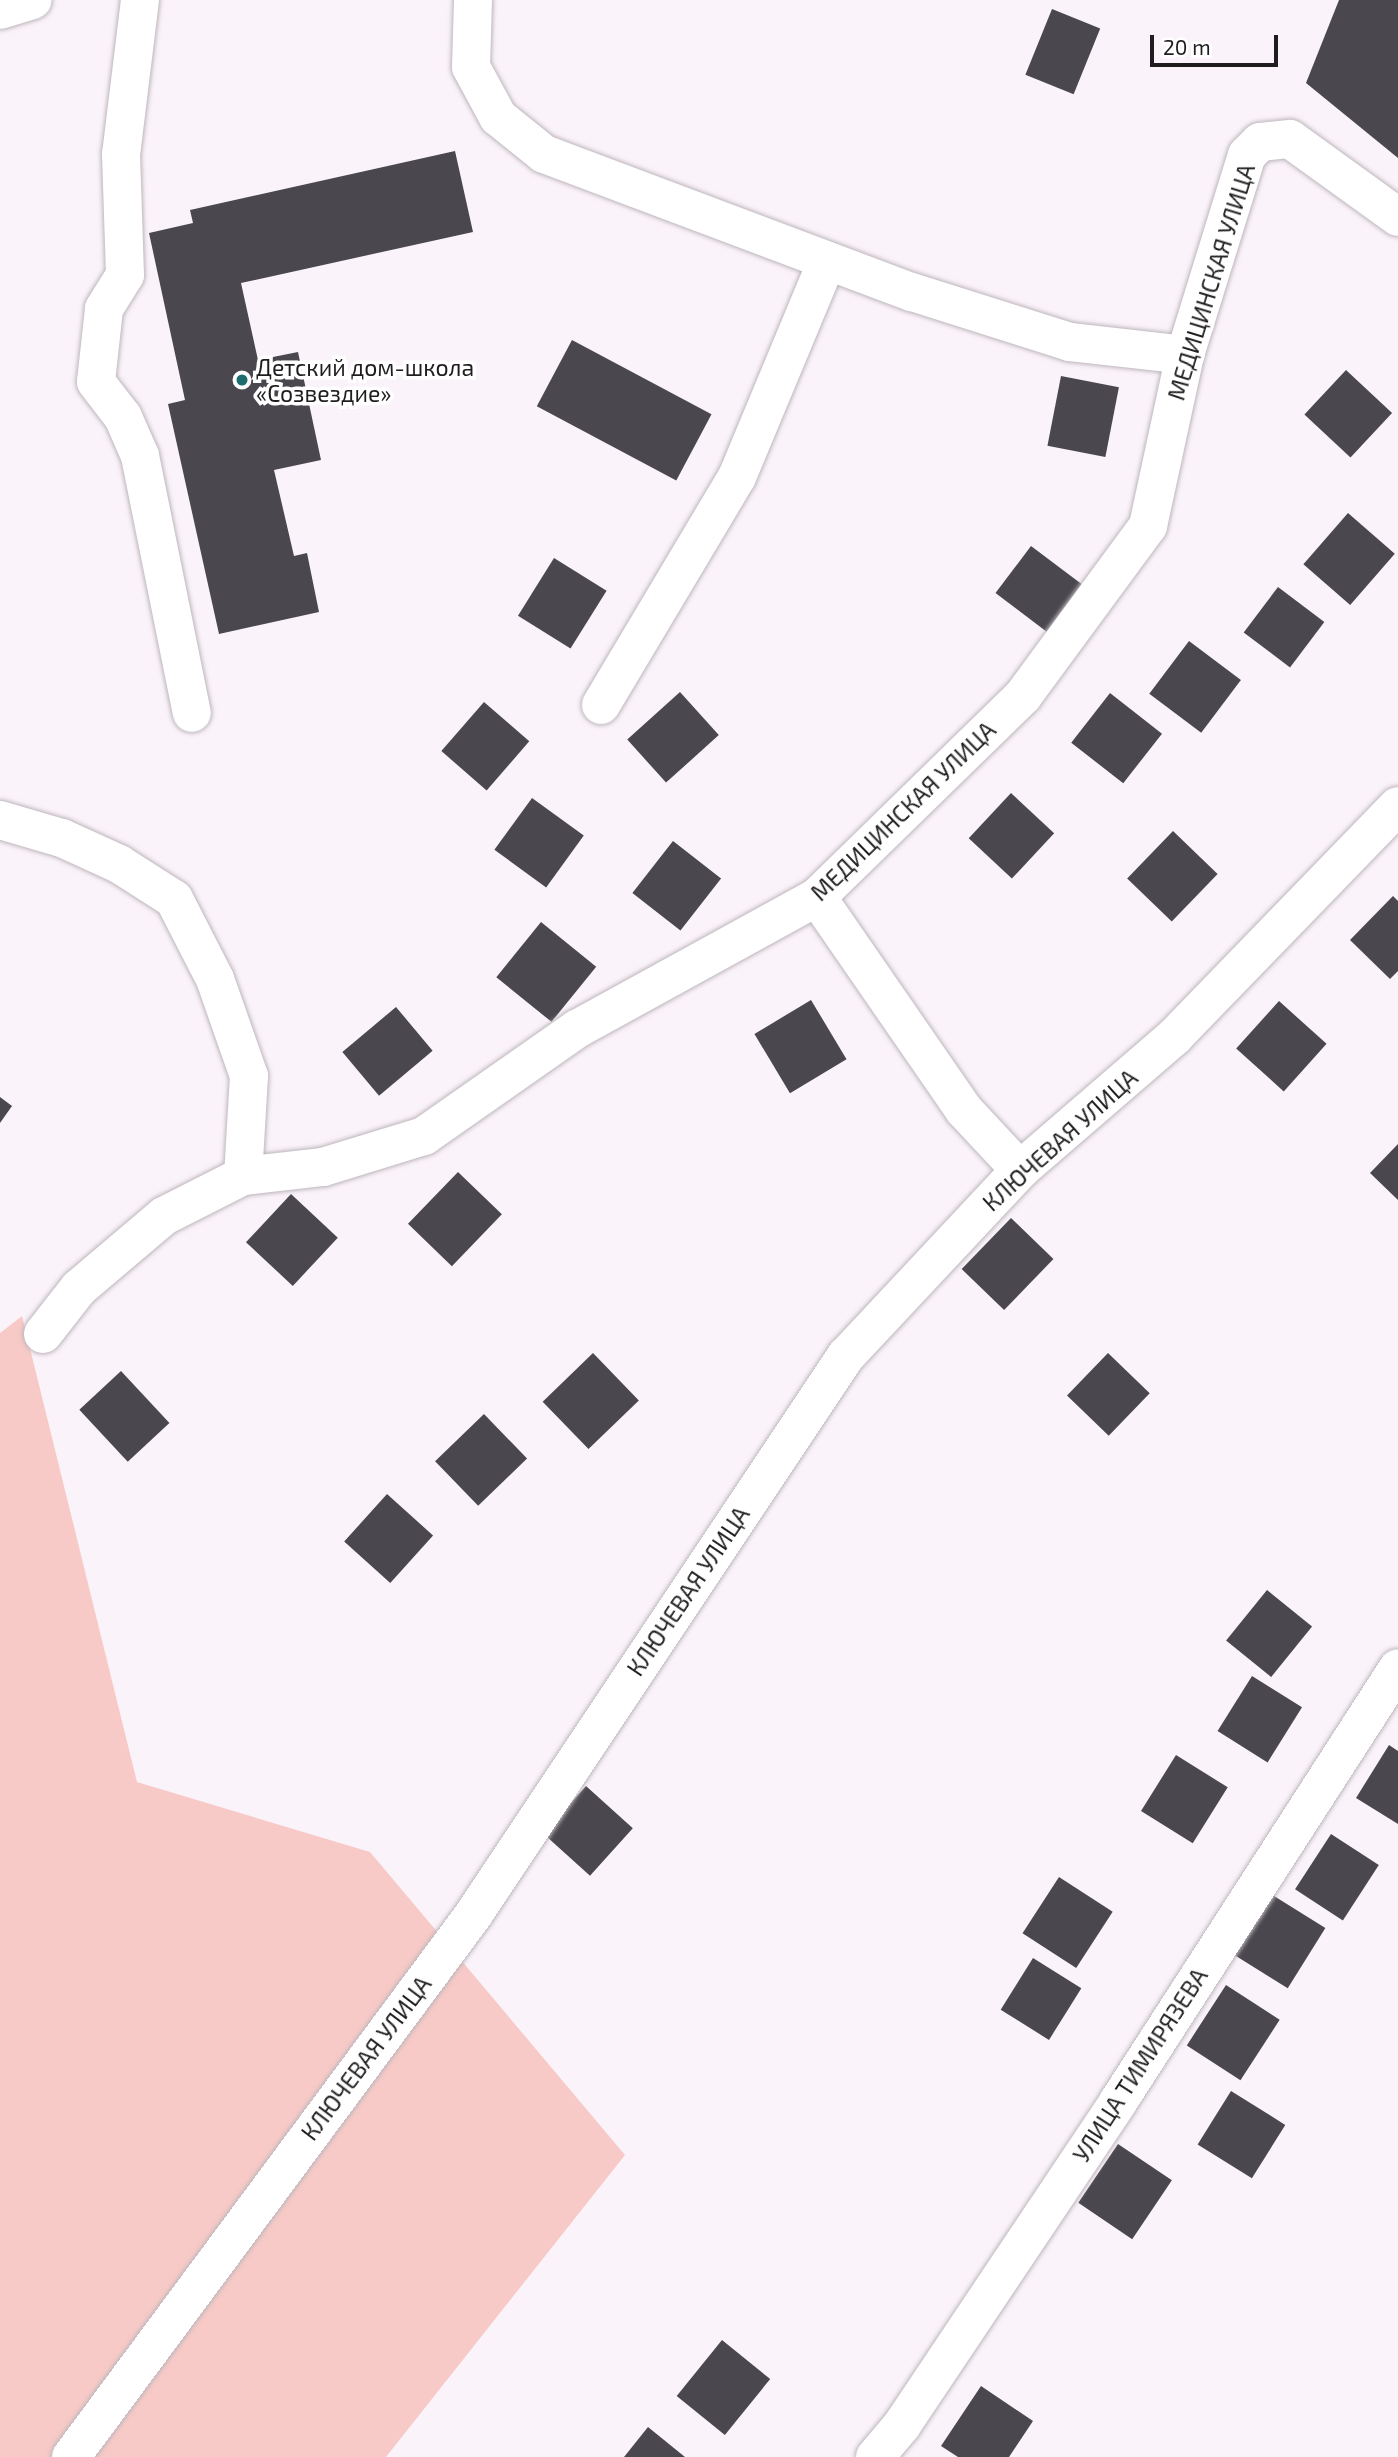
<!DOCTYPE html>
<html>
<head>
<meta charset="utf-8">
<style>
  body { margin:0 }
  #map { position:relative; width:1398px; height:2457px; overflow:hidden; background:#fbf3fa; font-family:"Exo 2",sans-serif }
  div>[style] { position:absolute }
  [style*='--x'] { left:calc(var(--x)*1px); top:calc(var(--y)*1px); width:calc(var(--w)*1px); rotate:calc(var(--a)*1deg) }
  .green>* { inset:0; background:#f7cac7 }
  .building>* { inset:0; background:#4a474f; transform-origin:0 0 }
  .roads { filter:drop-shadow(0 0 2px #bdb6bc) drop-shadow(0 0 2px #bdb6bc) }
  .minor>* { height:38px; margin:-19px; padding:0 19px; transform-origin:19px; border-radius:19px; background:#fff }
  .dots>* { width:19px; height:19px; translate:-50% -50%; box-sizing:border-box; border:4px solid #fff; border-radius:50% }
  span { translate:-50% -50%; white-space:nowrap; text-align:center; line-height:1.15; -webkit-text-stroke:7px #fff; paint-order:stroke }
  .street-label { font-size:23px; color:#201d1f }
  .poi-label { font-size:23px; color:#201d1f }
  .left { translate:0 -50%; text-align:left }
  .scale { position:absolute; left:1150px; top:35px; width:128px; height:32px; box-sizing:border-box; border:4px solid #201d1f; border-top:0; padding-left:9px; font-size:21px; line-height:24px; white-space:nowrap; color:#201d1f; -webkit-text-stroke:5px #fff; paint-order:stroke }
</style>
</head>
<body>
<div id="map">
  <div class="green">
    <div style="clip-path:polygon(22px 1316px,137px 1782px,370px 1852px,625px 2155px,386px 2457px,0 2457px,0 1333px)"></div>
  </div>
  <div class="building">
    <div style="clip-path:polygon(1339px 0,1398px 0,1398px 158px,1306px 83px)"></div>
    <div style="left:1052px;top:9px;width:52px;height:71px;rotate:22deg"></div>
    <div style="clip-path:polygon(455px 151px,473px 232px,241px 283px,258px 360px,298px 352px,321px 460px,274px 470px,294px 556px,307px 553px,319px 612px,219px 634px,168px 404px,185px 400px,149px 233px,193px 223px,190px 210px)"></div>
    <div style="left:572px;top:340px;width:158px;height:75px;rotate:28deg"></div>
    <div style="left:1346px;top:370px;width:63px;height:61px;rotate:43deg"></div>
    <div style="left:1061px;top:376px;width:59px;height:71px;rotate:11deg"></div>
    <div style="left:1348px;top:513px;width:62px;height:68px;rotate:41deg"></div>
    <div style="left:1031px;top:546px;width:67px;height:59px;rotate:37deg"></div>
    <div style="left:554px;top:558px;width:62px;height:68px;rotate:32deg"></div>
    <div style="left:1278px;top:587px;width:58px;height:57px;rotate:37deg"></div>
    <div style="left:1189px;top:641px;width:65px;height:66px;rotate:37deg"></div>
    <div style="left:680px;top:692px;width:58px;height:71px;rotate:48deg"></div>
    <div style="left:1110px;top:693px;width:66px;height:63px;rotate:38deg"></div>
    <div style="left:484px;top:702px;width:60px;height:65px;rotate:41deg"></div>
    <div style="left:1011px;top:793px;width:59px;height:62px;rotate:43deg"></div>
    <div style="left:532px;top:798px;width:64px;height:64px;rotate:36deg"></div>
    <div style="left:1173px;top:831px;width:62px;height:66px;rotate:44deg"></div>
    <div style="left:673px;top:841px;width:61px;height:66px;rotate:38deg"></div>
    <div style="clip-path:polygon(1393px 896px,1398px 901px,1398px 971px,1390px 979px,1350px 940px)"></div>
    <div style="left:541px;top:922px;width:71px;height:71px;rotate:39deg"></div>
    <div style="left:811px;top:1000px;width:69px;height:66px;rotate:59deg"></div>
    <div style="left:1279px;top:1001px;width:64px;height:64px;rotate:42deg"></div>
    <div style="left:396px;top:1007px;width:57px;height:70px;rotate:50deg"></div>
    <div style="clip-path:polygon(0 1097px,12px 1106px,0 1123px)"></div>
    <div style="clip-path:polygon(1398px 1144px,1398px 1200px,1370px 1173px)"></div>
    <div style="left:458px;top:1172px;width:61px;height:72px;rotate:44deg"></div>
    <div style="left:291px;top:1194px;width:64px;height:66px;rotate:43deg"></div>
    <div style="left:1011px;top:1218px;width:59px;height:71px;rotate:44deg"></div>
    <div style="left:593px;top:1353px;width:66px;height:70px;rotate:46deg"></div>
    <div style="left:1108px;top:1353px;width:58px;height:59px;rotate:44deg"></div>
    <div style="left:121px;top:1371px;width:71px;height:57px;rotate:47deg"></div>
    <div style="left:484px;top:1414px;width:62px;height:68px;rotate:46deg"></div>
    <div style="left:387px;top:1494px;width:62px;height:64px;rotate:42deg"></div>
    <div style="left:1267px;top:1590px;width:58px;height:65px;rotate:39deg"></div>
    <div style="left:1252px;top:1676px;width:59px;height:65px;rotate:32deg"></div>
    <div style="clip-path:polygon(1389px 1745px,1398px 1751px,1398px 1824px,1356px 1798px)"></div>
    <div style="left:1176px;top:1755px;width:61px;height:66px;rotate:32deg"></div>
    <div style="left:586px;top:1786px;width:63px;height:64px;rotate:42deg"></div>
    <div style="left:1331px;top:1834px;width:57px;height:66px;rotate:33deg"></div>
    <div style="left:1059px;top:1877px;width:64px;height:67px;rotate:33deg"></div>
    <div style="left:1266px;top:1891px;width:70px;height:71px;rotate:32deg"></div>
    <div style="left:1033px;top:1958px;width:57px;height:61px;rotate:32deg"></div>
    <div style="left:1226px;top:1985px;width:64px;height:72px;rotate:33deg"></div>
    <div style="left:1231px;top:2091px;width:64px;height:63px;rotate:32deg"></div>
    <div style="left:1118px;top:2144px;width:65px;height:71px;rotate:34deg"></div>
    <div style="left:722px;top:2340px;width:62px;height:72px;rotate:39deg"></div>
    <div style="clip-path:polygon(981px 2386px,1033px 2421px,1009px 2457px,958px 2457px,941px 2446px)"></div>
    <div style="clip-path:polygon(648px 2427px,685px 2457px,624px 2457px)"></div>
  </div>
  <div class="roads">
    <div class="minor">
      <div style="--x:140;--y:0;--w:155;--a:97"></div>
      <div style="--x:121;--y:154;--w:121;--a:88.1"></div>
      <div style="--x:125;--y:275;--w:40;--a:122"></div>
      <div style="--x:104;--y:309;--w:73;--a:96.3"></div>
      <div style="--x:96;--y:382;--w:44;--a:52.4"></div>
      <div style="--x:123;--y:417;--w:43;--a:66.4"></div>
      <div style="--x:140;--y:456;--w:262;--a:78.6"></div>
      <div style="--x:473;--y:0;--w:67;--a:91.7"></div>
      <div style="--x:471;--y:67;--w:57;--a:61.6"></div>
      <div style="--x:498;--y:117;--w:59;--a:38.8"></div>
      <div style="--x:544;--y:154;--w:393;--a:20.6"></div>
      <div style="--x:912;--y:292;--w:166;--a:17.6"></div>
      <div style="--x:1070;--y:342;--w:116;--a:6.4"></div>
      <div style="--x:0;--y:10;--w:34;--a:-17"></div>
      <div style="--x:601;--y:705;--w:265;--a:-59.2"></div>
      <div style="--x:737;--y:477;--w:234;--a:-67.4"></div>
      <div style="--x:0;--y:820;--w:65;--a:16.2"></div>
      <div style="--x:62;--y:838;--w:63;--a:24.5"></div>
      <div style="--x:119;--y:864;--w:65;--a:32.5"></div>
      <div style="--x:174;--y:899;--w:90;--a:62.9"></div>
      <div style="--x:215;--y:979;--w:103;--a:70.7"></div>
      <div style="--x:249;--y:1076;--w:100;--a:93.4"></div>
      <div style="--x:817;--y:897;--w:259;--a:55.4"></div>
      <div style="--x:964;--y:1110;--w:82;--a:47"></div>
      <div style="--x:43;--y:1334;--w:58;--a:-52"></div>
      <div style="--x:79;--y:1288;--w:111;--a:-40.3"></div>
      <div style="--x:164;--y:1216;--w:89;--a:-26.9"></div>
      <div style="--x:243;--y:1176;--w:81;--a:-6.4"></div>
      <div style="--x:323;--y:1167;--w:106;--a:-17.1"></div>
      <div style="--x:424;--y:1136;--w:187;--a:-35"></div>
      <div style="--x:577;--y:1029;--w:274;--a:-28.8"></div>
      <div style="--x:817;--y:897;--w:288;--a:-44.3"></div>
      <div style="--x:1023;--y:696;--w:211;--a:-53.7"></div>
      <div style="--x:1148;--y:526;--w:175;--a:-77.8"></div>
      <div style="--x:1185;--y:355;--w:209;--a:-72.8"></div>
      <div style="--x:1247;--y:155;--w:18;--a:-45"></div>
      <div style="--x:1260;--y:142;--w:30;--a:-6"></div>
      <div style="--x:1290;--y:139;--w:133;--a:35.8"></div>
      <div style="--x:71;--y:2457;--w:676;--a:-53.42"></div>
      <div style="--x:474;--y:1914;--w:671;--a:-56.31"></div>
      <div style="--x:846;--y:1356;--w:255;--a:-46.9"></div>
      <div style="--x:1020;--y:1170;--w:205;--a:-40.8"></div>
      <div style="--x:1175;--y:1036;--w:320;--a:-45.9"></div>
      <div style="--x:875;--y:2457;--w:42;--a:-49.8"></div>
      <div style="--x:902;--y:2425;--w:389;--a:-56.2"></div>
      <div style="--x:1118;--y:2102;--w:516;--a:-57.17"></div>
    </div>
  </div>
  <div class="dots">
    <div style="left:242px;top:380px;background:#1f6c6e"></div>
  </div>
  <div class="street-label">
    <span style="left:1211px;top:282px;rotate:-73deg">МЕДИЦИНСКАЯ УЛИЦА</span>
    <span style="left:903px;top:811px;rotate:-44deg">МЕДИЦИНСКАЯ УЛИЦА</span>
    <span style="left:1060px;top:1140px;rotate:-42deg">КЛЮЧЕВАЯ УЛИЦА</span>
    <span style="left:688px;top:1591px;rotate:-56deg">КЛЮЧЕВАЯ УЛИЦА</span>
    <span style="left:366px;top:2058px;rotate:-53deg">КЛЮЧЕВАЯ УЛИЦА</span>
    <span style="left:1140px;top:2065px;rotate:-57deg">УЛИЦА ТИМИРЯЗЕВА</span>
  </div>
  <div class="poi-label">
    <span class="left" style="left:256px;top:380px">Детский дом-школа<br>«Созвездие»</span>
  </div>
  <div class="scale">20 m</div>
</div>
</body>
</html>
